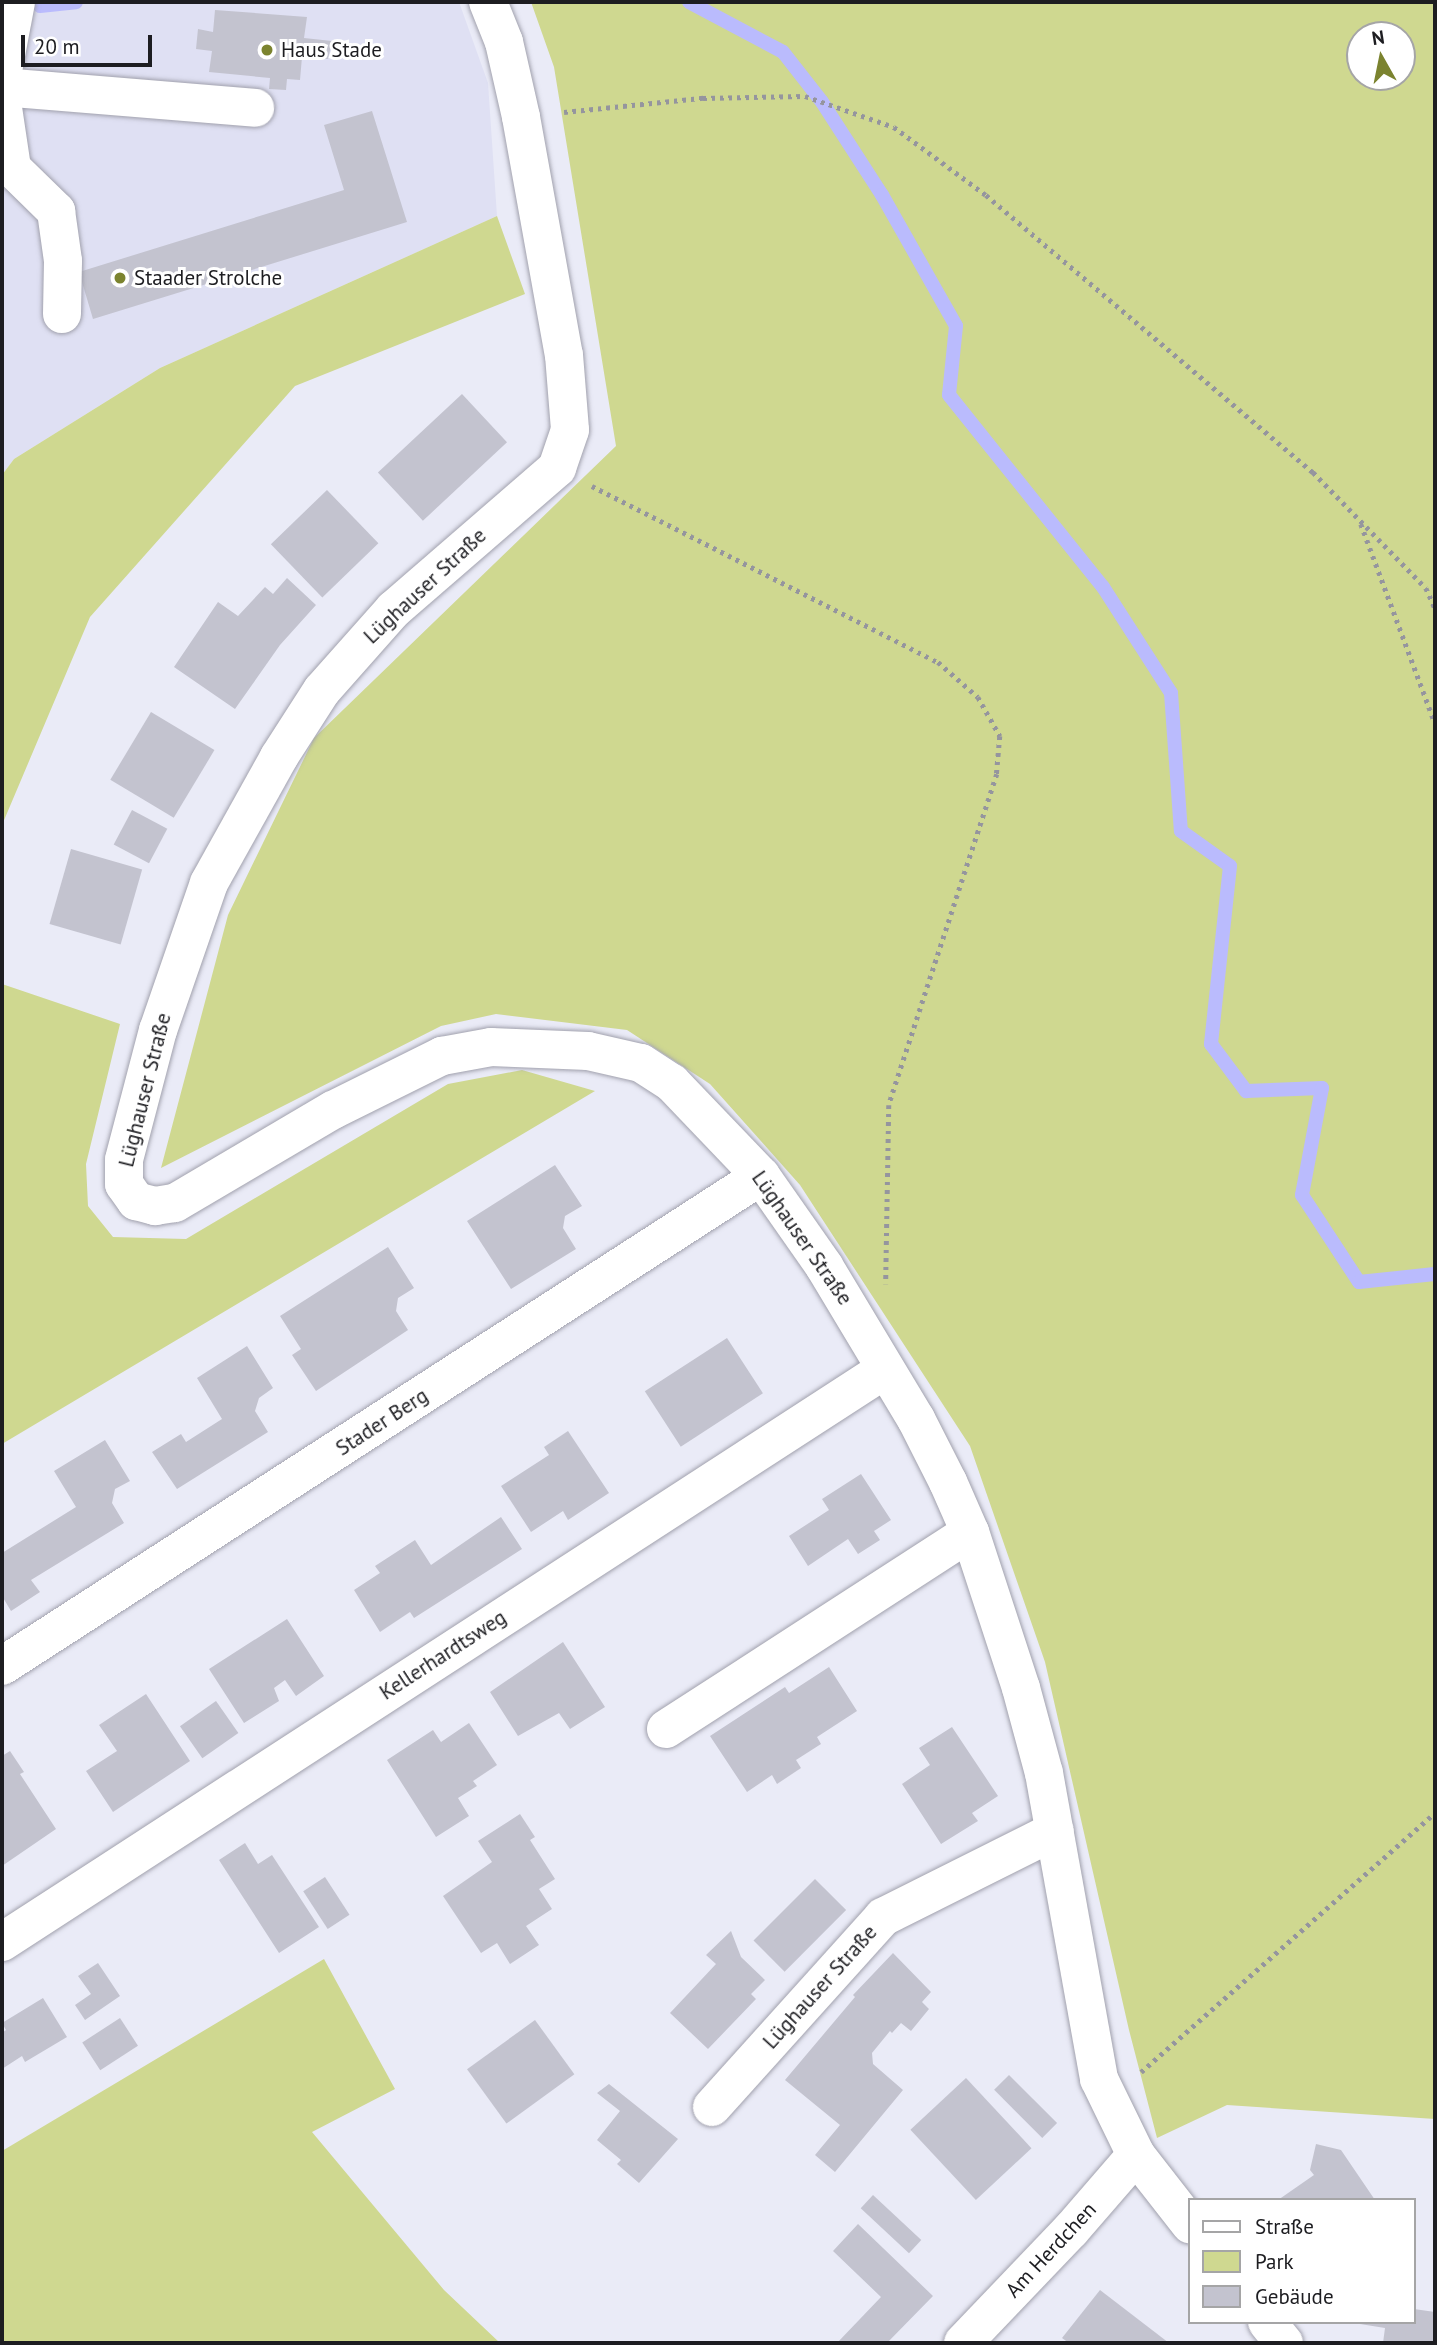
<!DOCTYPE html>
<html>
<head>
<meta charset="utf-8">
<style>
  body { margin:0 }
  #map { position:relative; width:1437px; height:2345px; overflow:hidden; background:#eaebf7; font-family:"PT Sans",sans-serif }
  div>[style] { position:absolute }
  [style*='--x'] { left:calc(var(--x)*1px); top:calc(var(--y)*1px); width:calc(var(--w)*1px); rotate:calc(var(--a)*1deg) }
  .built>* { inset:0; background:#dfe0f3 }
  .green>* { inset:0; background:#cfd890 }
  .stream>* { height:14px; margin:-7px; padding:0 7px; transform-origin:7px; border-radius:7px; background:#babbfd }
  .building>* { inset:0; background:#c3c3cf; transform-origin:0 0 }
  .path>* { height:4.5px; margin-top:-2.25px; transform-origin:0; background:repeating-linear-gradient(90deg,#95959e 0 3.5px,transparent 0 8.5px) }
  .roads { filter:drop-shadow(0 0 2px #a1a1ad) drop-shadow(0 0 2px #a1a1ad) }
  .minor>* { height:38px; margin:-19px; padding:0 19px; transform-origin:19px; border-radius:19px; background:#fff }
  .dots>* { width:19px; height:19px; translate:-50% -50%; box-sizing:border-box; border:4px solid #fff; border-radius:50% }
  span { translate:-50% -50%; white-space:nowrap; text-align:center; line-height:1.15; -webkit-text-stroke:6px #fff; paint-order:stroke }
  .poi-label { font-size:21px; color:#1d1d21 }
  .left { translate:0 -50%; text-align:left }
  .street-label { font-size:21px; color:#1d1d21 }
  .frame { position:absolute; inset:0; border:4px solid #1d1d21; pointer-events:none }
  .legend { position:absolute; left:1188px; top:2198px; width:228px; height:126px; box-sizing:border-box; background:#fff; border:2px solid #a5a5a6; margin:0; padding:9px 12px; list-style:none; font-size:21px; color:#1d1d21 }
  .legend li { display:flex; align-items:center; gap:14px; height:35px }
  .legend b { width:35px; border:2px solid #a5a5a6 }
  .north { position:absolute; left:1346px; top:21px; width:70px; height:70px; box-sizing:border-box; background:#fff; border:2px solid #a5a5a6; border-radius:50%; rotate:351deg; font-size:19px; font-weight:700; line-height:28px; text-align:center; color:#1d1d21 }
  .north::after { content:''; display:block; margin:auto; width:24px; height:32px; background:#7b832f; clip-path:polygon(50% 0,100% 100%,50% 72%,0 100%) }
  .scale { position:absolute; left:21px; top:35px; width:131px; height:32px; box-sizing:border-box; border:4px solid #1d1d21; border-top:0; padding-left:9px; font-size:21px; line-height:24px; white-space:nowrap; color:#1d1d21; -webkit-text-stroke:5px #fff; paint-order:stroke }
</style>
</head>
<body>
<div id="map">
  <div class="built">
    <div style="clip-path:polygon(2px 2px,459px 2px,488px 83px,497px 216px,160px 368px,14px 459px,2px 475px)"></div>
  </div>
  <div class="green">
    <div style="clip-path:polygon(evenodd,531px 2px,1435px 2px,1435px 2119px,1227px 2105px,1157px 2138px,1129px 2030px,1045px 1662px,970px 1446px,800px 1185px,710px 1084px,627px 1030px,496px 1014px,441px 1026px,161px 1168px,228px 915px,314px 738px,616px 446px,554px 67px,531px 2px,1360px 35px,1402px 35px,1402px 77px,1360px 77px,1360px 35px)"></div>
    <div style="clip-path:polygon(497px 216px,525px 294px,295px 386px,90px 617px,2px 825px,2px 475px,14px 459px,160px 368px)"></div>
    <div style="clip-path:polygon(2px 984px,120px 1024px,86px 1164px,88px 1206px,113px 1237px,186px 1239px,448px 1084px,522px 1070px,595px 1091px,2px 1444px)"></div>
    <div style="clip-path:polygon(324px 1959px,395px 2089px,312px 2132px,444px 2290px,500px 2343px,2px 2343px,2px 2151px)"></div>
  </div>
  <div class="stream">
    <div style="--x:689;--y:2;--w:106;--a:28"></div>
    <div style="--x:783;--y:52;--w:63;--a:52"></div>
    <div style="--x:822;--y:102;--w:111;--a:57.2"></div>
    <div style="--x:882;--y:195;--w:150;--a:60.5"></div>
    <div style="--x:956;--y:326;--w:69;--a:95.8"></div>
    <div style="--x:949;--y:395;--w:246;--a:51.3"></div>
    <div style="--x:1103;--y:587;--w:126;--a:57.3"></div>
    <div style="--x:1171;--y:693;--w:138;--a:85.9"></div>
    <div style="--x:1181;--y:831;--w:60;--a:35.5"></div>
    <div style="--x:1230;--y:866;--w:179;--a:96.1"></div>
    <div style="--x:1211;--y:1044;--w:59;--a:53.3"></div>
    <div style="--x:1246;--y:1091;--w:76;--a:-2.3"></div>
    <div style="--x:1322;--y:1088;--w:109;--a:100.6"></div>
    <div style="--x:1302;--y:1195;--w:104;--a:56.8"></div>
    <div style="--x:1359;--y:1282;--w:76;--a:-6"></div>
    <div style="--x:40;--y:6;--w:36;--a:-6"></div>
  </div>
  <div class="building">
    <div style="clip-path:polygon(215px 10px,307px 17px,304px 38px,332px 41px,328px 59px,302px 57px,300px 80px,287px 79px,286px 90px,269px 89px,270px 78px,209px 72px,212px 51px,196px 49px,198px 29px,213px 32px)"></div>
    <div style="clip-path:polygon(372px 111px,407px 222px,93px 319px,79px 272px,344px 190px,324px 125px)"></div>
    <div style="left:462px;top:394px;width:66px;height:115px;rotate:47deg"></div>
    <div style="left:327px;top:490px;width:74px;height:78px;rotate:46deg"></div>
    <div style="clip-path:polygon(287px 578px,316px 605px,280px 645px,235px 709px,174px 667px,218px 602px,238px 616px,265px 587px,273px 594px)"></div>
    <div style="left:151px;top:712px;width:74px;height:79px;rotate:31deg"></div>
    <div style="left:132px;top:810px;width:40px;height:39px;rotate:28deg"></div>
    <div style="left:71px;top:849px;width:74px;height:78px;rotate:16deg"></div>
    <div style="clip-path:polygon(555px 1165px,582px 1206px,565px 1216px,563px 1228px,576px 1249px,511px 1289px,467px 1221px)"></div>
    <div style="clip-path:polygon(388px 1247px,414px 1288px,398px 1298px,396px 1311px,408px 1330px,316px 1391px,292px 1355px,301px 1349px,280px 1316px)"></div>
    <div style="left:727px;top:1338px;width:66px;height:98px;rotate:57deg"></div>
    <div style="clip-path:polygon(247px 1346px,273px 1388px,259px 1398px,255px 1411px,268px 1432px,177px 1489px,152px 1452px,181px 1434px,186px 1442px,222px 1419px,197px 1378px)"></div>
    <div style="clip-path:polygon(568px 1431px,609px 1493px,568px 1520px,563px 1511px,531px 1532px,501px 1486px,549px 1455px,544px 1447px)"></div>
    <div style="clip-path:polygon(105px 1440px,130px 1481px,115px 1489px,112px 1503px,124px 1523px,31px 1580px,40px 1592px,11px 1611px,2px 1596px,2px 1553px,76px 1507px,54px 1471px)"></div>
    <div style="clip-path:polygon(861px 1474px,891px 1520px,874px 1531px,880px 1540px,858px 1554px,848px 1539px,808px 1566px,789px 1536px,829px 1510px,822px 1499px)"></div>
    <div style="clip-path:polygon(501px 1517px,522px 1549px,414px 1618px,410px 1612px,380px 1632px,354px 1590px,380px 1573px,375px 1566px,415px 1540px,431px 1565px)"></div>
    <div style="clip-path:polygon(287px 1619px,324px 1676px,296px 1696px,285px 1680px,274px 1688px,279px 1701px,244px 1723px,209px 1669px)"></div>
    <div style="clip-path:polygon(563px 1642px,605px 1707px,570px 1729px,559px 1713px,518px 1736px,490px 1692px)"></div>
    <div style="clip-path:polygon(829px 1667px,857px 1711px,817px 1737px,821px 1744px,796px 1760px,801px 1768px,777px 1784px,772px 1775px,747px 1792px,710px 1736px,785px 1687px,789px 1693px)"></div>
    <div style="clip-path:polygon(146px 1694px,190px 1761px,113px 1812px,86px 1771px,117px 1751px,99px 1725px)"></div>
    <div style="left:216px;top:1701px;width:39px;height:44px;rotate:55deg"></div>
    <div style="clip-path:polygon(469px 1723px,497px 1765px,473px 1781px,477px 1786px,458px 1798px,469px 1816px,436px 1837px,387px 1760px,433px 1730px,441px 1742px)"></div>
    <div style="clip-path:polygon(952px 1727px,998px 1796px,972px 1813px,978px 1821px,941px 1844px,902px 1784px,930px 1765px,919px 1748px)"></div>
    <div style="clip-path:polygon(10px 1751px,24px 1772px,20px 1774px,56px 1829px,2px 1866px,2px 1756px)"></div>
    <div style="clip-path:polygon(520px 1814px,535px 1837px,530px 1840px,555px 1879px,539px 1889px,552px 1909px,526px 1926px,539px 1945px,510px 1964px,497px 1943px,481px 1953px,443px 1896px,492px 1862px,478px 1841px)"></div>
    <div style="clip-path:polygon(245px 1843px,258px 1864px,272px 1855px,319px 1927px,279px 1953px,219px 1860px)"></div>
    <div style="left:325px;top:1877px;width:45px;height:26px;rotate:57deg"></div>
    <div style="left:815px;top:1879px;width:44px;height:87px;rotate:45deg"></div>
    <div style="clip-path:polygon(731px 1931px,741px 1957px,765px 1980px,751px 1994px,756px 1999px,708px 2049px,670px 2013px,716px 1964px,706px 1955px)"></div>
    <div style="clip-path:polygon(893px 1953px,931px 1992px,922px 2002px,929px 2009px,911px 2031px,901px 2023px,892px 2033px,890px 2031px,872px 2053px,873px 2064px,903px 2090px,835px 2172px,815px 2155px,840px 2125px,785px 2080px,855px 1997px,853px 1995px)"></div>
    <div style="clip-path:polygon(98px 1963px,120px 1996px,85px 2020px,75px 2005px,91px 1994px,78px 1976px)"></div>
    <div style="clip-path:polygon(43px 1998px,67px 2037px,25px 2062px,22px 2056px,2px 2069px,2px 2033px,6px 2030px,2px 2023px)"></div>
    <div style="left:120px;top:2018px;width:33px;height:45px;rotate:57deg"></div>
    <div style="left:535px;top:2020px;width:67px;height:84px;rotate:54deg"></div>
    <div style="left:1009px;top:2075px;width:68px;height:21px;rotate:45deg"></div>
    <div style="left:966px;top:2078px;width:96px;height:76px;rotate:47deg"></div>
    <div style="clip-path:polygon(609px 2084px,678px 2139px,639px 2183px,617px 2164px,621px 2160px,597px 2140px,620px 2111px,597px 2093px)"></div>
    <div style="clip-path:polygon(1316px 2144px,1341px 2150px,1375px 2200px,1278px 2200px,1314px 2175px,1310px 2170px)"></div>
    <div style="left:873px;top:2195px;width:66px;height:18px;rotate:43deg"></div>
    <div style="clip-path:polygon(858px 2224px,933px 2296px,887px 2343px,837px 2343px,881px 2297px,833px 2251px)"></div>
    <div style="clip-path:polygon(1100px 2290px,1169px 2343px,1069px 2343px,1062px 2338px)"></div>
    <div style="clip-path:polygon(1414px 2309px,1435px 2312px,1435px 2343px,1383px 2343px,1385px 2328px,1360px 2324px,1414px 2322px)"></div>
  </div>
  <div class="path">
    <div style="--x:564;--y:112;--w:140;--a:-5.8"></div>
    <div style="--x:703;--y:98;--w:102;--a:-1.1"></div>
    <div style="--x:805;--y:96;--w:94;--a:19.2"></div>
    <div style="--x:894;--y:127;--w:114;--a:36.5"></div>
    <div style="--x:986;--y:195;--w:429;--a:40.3"></div>
    <div style="--x:1313;--y:472;--w:162;--a:45.8"></div>
    <div style="--x:1426;--y:588;--w:22;--a:66"></div>
    <div style="--x:592;--y:486;--w:388;--a:27"></div>
    <div style="--x:938;--y:662;--w:53;--a:41.2"></div>
    <div style="--x:978;--y:697;--w:45;--a:60.6"></div>
    <div style="--x:1000;--y:736;--w:38;--a:95"></div>
    <div style="--x:997;--y:774;--w:348;--a:108.1"></div>
    <div style="--x:889;--y:1105;--w:179;--a:91"></div>
    <div style="--x:1361;--y:524;--w:212;--a:69.6"></div>
    <div style="--x:1141;--y:2072;--w:392;--a:-41.4"></div>
  </div>
  <div class="roads">
    <div class="minor">
      <div style="--x:488;--y:2;--w:43;--a:68.2"></div>
      <div style="--x:504;--y:42;--w:77;--a:77.2"></div>
      <div style="--x:521;--y:117;--w:242;--a:79.8"></div>
      <div style="--x:564;--y:355;--w:75;--a:85.4"></div>
      <div style="--x:570;--y:430;--w:40;--a:108.9"></div>
      <div style="--x:557;--y:468;--w:216;--a:139.1"></div>
      <div style="--x:394;--y:609;--w:108;--a:131.6"></div>
      <div style="--x:322;--y:690;--w:80;--a:122.7"></div>
      <div style="--x:279;--y:757;--w:144;--a:119.1"></div>
      <div style="--x:209;--y:883;--w:156;--a:109.1"></div>
      <div style="--x:158;--y:1030;--w:134;--a:104.7"></div>
      <div style="--x:124;--y:1160;--w:24;--a:90"></div>
      <div style="--x:124;--y:1184;--w:21;--a:55"></div>
      <div style="--x:136;--y:1201;--w:20;--a:15"></div>
      <div style="--x:155;--y:1206;--w:20;--a:-9"></div>
      <div style="--x:175;--y:1203;--w:183;--a:-30.5"></div>
      <div style="--x:333;--y:1110;--w:122;--a:-26.4"></div>
      <div style="--x:442;--y:1056;--w:50;--a:-10.4"></div>
      <div style="--x:491;--y:1047;--w:97;--a:2.4"></div>
      <div style="--x:588;--y:1051;--w:54;--a:12.8"></div>
      <div style="--x:641;--y:1063;--w:37;--a:33"></div>
      <div style="--x:672;--y:1083;--w:129;--a:46.3"></div>
      <div style="--x:761;--y:1176;--w:110;--a:55"></div>
      <div style="--x:824;--y:1266;--w:179;--a:59"></div>
      <div style="--x:916;--y:1419;--w:71;--a:63.1"></div>
      <div style="--x:948;--y:1482;--w:55;--a:66.3"></div>
      <div style="--x:970;--y:1532;--w:164;--a:71.9"></div>
      <div style="--x:1021;--y:1688;--w:88;--a:74.9"></div>
      <div style="--x:1044;--y:1773;--w:311;--a:79.8"></div>
      <div style="--x:1099;--y:2079;--w:85;--a:64"></div>
      <div style="--x:1136;--y:2155;--w:88;--a:52"></div>
      <div style="--x:2;--y:76;--w:75;--a:-79.3"></div>
      <div style="--x:2;--y:87;--w:254;--a:4.7"></div>
      <div style="--x:2;--y:101;--w:68;--a:81.5"></div>
      <div style="--x:12;--y:168;--w:62;--a:44.3"></div>
      <div style="--x:56;--y:211;--w:50;--a:82"></div>
      <div style="--x:63;--y:261;--w:53;--a:91.1"></div>
      <div style="--x:2;--y:1666;--w:903;--a:-32.85"></div>
      <div style="--x:666;--y:1729;--w:362;--a:-32.9"></div>
      <div style="--x:2;--y:1942;--w:1051;--a:-32.96"></div>
      <div style="--x:712;--y:2107;--w:256;--a:-48"></div>
      <div style="--x:883;--y:1917;--w:192;--a:-26.6"></div>
      <div style="--x:1267;--y:2322;--w:27;--a:51"></div>
      <div style="--x:963;--y:2343;--w:156;--a:-46.3"></div>
      <div style="--x:1071;--y:2230;--w:99;--a:-49.1"></div>
    </div>
  </div>
  <div class="dots">
    <div style="left:267px;top:50px;background:#7b832f"></div>
    <div style="left:120px;top:278px;background:#7b832f"></div>
  </div>
  <div class="poi-label">
    <span class="left" style="left:281px;top:50px">Haus Stade</span>
    <span class="left" style="left:134px;top:278px">Staader Strolche</span>
  </div>
  <div class="street-label">
    <span style="left:425px;top:586px;rotate:-43deg">Lüghauser Straße</span>
    <span style="left:145px;top:1090px;rotate:-76deg">Lüghauser Straße</span>
    <span style="left:802px;top:1238px;rotate:55deg">Lüghauser Straße</span>
    <span style="left:382px;top:1422px;rotate:-33deg">Stader Berg</span>
    <span style="left:443px;top:1655px;rotate:-33deg">Kellerhardtsweg</span>
    <span style="left:820px;top:1987px;rotate:-48deg">Lüghauser Straße</span>
    <span style="left:1051px;top:2250px;rotate:-47deg">Am Herdchen</span>
  </div>
  <div class="frame"></div>
  <ul class="legend">
  <li><b style="height:9px;background:#fff"></b>Straße</li>
  <li><b style="height:19px;background:#cfd890"></b>Park</li>
  <li><b style="height:19px;background:#c3c3cf"></b>Gebäude</li>
  </ul>
  <div class="north">N</div>
  <div class="scale">20 m</div>
</div>
</body>
</html>
